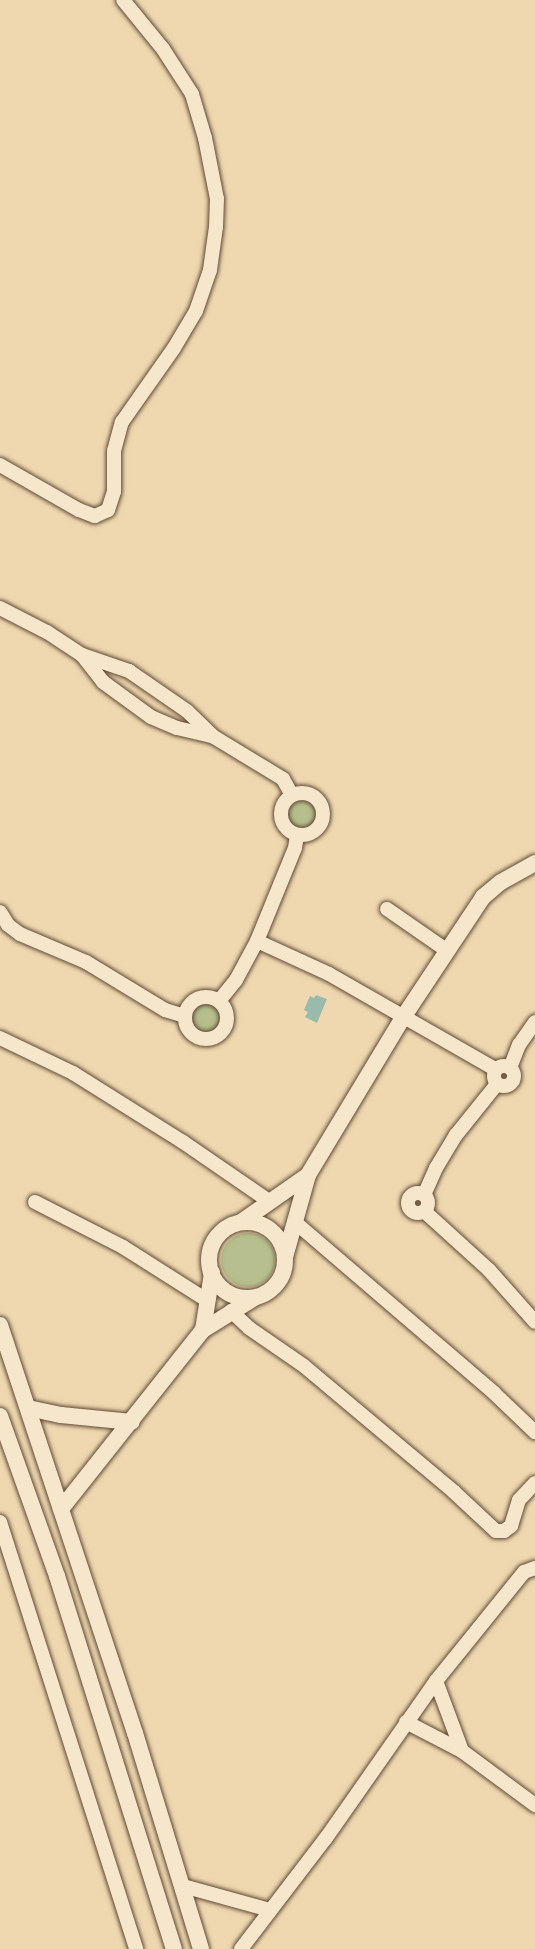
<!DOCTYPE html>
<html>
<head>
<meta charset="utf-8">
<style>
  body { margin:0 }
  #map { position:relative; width:535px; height:1949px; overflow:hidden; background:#efd8b0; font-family:"Libre Bodoni",serif }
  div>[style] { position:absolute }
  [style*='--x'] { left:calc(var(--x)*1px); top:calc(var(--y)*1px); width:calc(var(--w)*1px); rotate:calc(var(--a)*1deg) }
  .green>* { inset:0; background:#b6bf8d }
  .round { border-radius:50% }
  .water>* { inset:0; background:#9abaab }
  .roads { filter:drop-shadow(0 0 2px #614a35) drop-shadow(0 0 2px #614a35) }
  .minor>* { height:14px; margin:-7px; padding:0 7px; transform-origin:7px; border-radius:7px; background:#f5e6cc }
  .minor>.ring { margin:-7px; padding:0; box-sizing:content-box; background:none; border:14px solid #f5e6cc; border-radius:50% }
  .tertiary>* { height:16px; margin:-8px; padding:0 8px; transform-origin:8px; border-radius:8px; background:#f5e6cc }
  .tertiary>.ring { margin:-8px; padding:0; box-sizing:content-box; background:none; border:16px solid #f5e6cc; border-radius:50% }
  span { translate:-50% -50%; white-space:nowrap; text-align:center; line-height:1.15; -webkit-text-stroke:4.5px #f5e6cc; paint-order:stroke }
</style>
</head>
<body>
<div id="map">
  <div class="green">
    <div class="round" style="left:288px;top:801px;width:28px;height:28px"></div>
    <div class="round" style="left:192px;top:1004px;width:28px;height:28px"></div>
    <div class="round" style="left:221px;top:1233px;width:54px;height:54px"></div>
  </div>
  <div class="water">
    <div style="clip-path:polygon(316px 995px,327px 999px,317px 1023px,305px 1017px,308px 1012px,304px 1010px,310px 996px,314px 998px)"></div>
  </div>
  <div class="roads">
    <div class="minor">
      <div style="--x:0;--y:465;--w:91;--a:29.7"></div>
      <div style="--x:79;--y:510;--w:17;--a:21"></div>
      <div style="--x:95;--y:516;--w:14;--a:-25"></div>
      <div style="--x:108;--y:510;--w:20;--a:-72"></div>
      <div style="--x:114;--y:491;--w:40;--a:-90"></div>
      <div style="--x:114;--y:451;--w:30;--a:-75"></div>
      <div style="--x:122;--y:422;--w:90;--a:-54.9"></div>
      <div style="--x:174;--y:348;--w:43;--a:-59.3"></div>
      <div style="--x:196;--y:311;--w:43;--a:-71.1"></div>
      <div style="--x:210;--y:270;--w:43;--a:-82.1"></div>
      <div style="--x:216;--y:227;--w:28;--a:-88"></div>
      <div style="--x:217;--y:199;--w:62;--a:-101.1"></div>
      <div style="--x:205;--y:138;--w:46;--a:-106.5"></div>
      <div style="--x:192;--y:94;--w:54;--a:-122.8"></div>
      <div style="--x:163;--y:49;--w:63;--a:-129.2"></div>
      <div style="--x:0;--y:608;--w:53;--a:27.1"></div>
      <div style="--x:47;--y:632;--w:42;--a:33.3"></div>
      <div style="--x:82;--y:655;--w:50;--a:18.8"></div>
      <div style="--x:129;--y:671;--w:70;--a:34.6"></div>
      <div style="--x:187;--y:711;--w:37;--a:44"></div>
      <div style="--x:214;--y:737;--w:81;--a:31.3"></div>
      <div style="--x:283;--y:779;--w:18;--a:61"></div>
      <div style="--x:82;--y:655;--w:34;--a:52"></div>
      <div style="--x:103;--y:682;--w:59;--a:36.1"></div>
      <div style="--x:151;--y:717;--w:28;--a:23"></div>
      <div style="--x:177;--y:728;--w:35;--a:13"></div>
      <div class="ring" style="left:281px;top:793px;width:28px;height:28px"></div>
      <div style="--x:387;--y:909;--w:72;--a:34.8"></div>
      <div style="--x:0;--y:912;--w:15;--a:58"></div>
      <div style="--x:8;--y:925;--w:15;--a:37"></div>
      <div style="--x:20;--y:934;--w:72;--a:23"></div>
      <div style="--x:86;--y:962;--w:92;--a:31.3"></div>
      <div style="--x:165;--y:1010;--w:21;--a:17"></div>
      <div style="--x:257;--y:941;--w:79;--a:24.6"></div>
      <div style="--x:329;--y:974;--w:191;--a:29.8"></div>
      <div class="ring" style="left:185px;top:997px;width:28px;height:28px"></div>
      <div style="--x:219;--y:1001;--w:27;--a:-51"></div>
      <div style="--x:236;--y:980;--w:44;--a:-61.7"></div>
      <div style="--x:257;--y:941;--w:100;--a:-67.8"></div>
      <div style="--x:295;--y:848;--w:13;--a:-81"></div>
      <div style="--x:0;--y:1038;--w:81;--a:25.6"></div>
      <div style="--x:73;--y:1073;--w:130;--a:32.1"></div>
      <div style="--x:183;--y:1142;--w:104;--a:34.5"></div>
      <div class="ring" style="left:494px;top:1066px;width:6px;height:6px"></div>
      <div style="--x:510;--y:1068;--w:25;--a:-69"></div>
      <div style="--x:519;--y:1045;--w:28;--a:-55"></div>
      <div class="ring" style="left:408px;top:1193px;width:6px;height:6px"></div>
      <div style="--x:424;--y:1195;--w:30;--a:-66"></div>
      <div style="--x:436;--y:1168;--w:39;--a:-59"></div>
      <div style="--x:456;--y:1135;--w:65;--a:-51.2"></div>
      <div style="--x:35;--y:1202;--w:99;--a:27.1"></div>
      <div style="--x:123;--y:1247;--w:101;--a:32.4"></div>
      <div style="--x:424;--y:1211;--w:88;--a:42.2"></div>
      <div style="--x:489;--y:1270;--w:69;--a:48.5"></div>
      <div style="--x:296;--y:1223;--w:261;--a:40.6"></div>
      <div style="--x:494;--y:1393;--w:57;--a:43.6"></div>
      <div style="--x:231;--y:1311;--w:25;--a:43"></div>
      <div style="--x:249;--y:1328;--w:67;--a:34.6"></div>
      <div style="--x:304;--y:1366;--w:196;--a:40"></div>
      <div style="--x:454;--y:1492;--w:57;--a:42.9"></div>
      <div style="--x:496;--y:1531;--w:8;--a:0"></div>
      <div style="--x:504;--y:1531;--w:9;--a:-36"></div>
      <div style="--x:511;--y:1526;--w:27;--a:-73"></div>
      <div style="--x:519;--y:1500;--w:23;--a:-47"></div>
      <div style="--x:0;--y:1522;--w:448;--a:72.3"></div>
      <div style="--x:436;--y:1681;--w:75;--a:69.6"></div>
      <div style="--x:406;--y:1722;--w:63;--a:27.4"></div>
      <div style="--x:462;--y:1751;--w:91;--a:36.5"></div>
      <div style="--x:183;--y:1886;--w:90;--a:15.4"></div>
      <div style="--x:241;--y:1949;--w:140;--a:-52.6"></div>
      <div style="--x:326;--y:1838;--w:192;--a:-55"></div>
      <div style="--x:436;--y:1681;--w:140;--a:-51.1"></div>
      <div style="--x:524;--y:1572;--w:12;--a:-20"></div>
    </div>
    <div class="tertiary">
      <div style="--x:241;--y:1222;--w:82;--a:-35"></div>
      <div class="ring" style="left:209px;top:1222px;width:60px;height:60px"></div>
      <div style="--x:285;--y:1257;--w:85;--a:-74.3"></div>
      <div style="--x:308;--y:1175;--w:186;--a:-58.9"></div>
      <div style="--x:404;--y:1016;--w:143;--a:-56.4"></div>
      <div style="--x:483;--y:897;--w:23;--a:-40"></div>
      <div style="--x:501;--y:882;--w:39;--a:-29"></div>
      <div style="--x:0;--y:1325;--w:430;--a:71.7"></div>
      <div style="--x:135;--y:1733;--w:226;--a:73"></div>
      <div style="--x:203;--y:1330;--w:58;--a:-81"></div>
      <div style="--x:28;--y:1408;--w:34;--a:12"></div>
      <div style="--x:61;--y:1415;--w:71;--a:5.6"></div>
      <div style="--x:0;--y:1416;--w:170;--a:70.4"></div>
      <div style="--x:57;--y:1576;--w:391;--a:72.6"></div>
      <div style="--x:61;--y:1509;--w:228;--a:-51.6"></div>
      <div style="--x:203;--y:1330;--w:62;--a:-31.9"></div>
    </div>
  </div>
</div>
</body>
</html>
